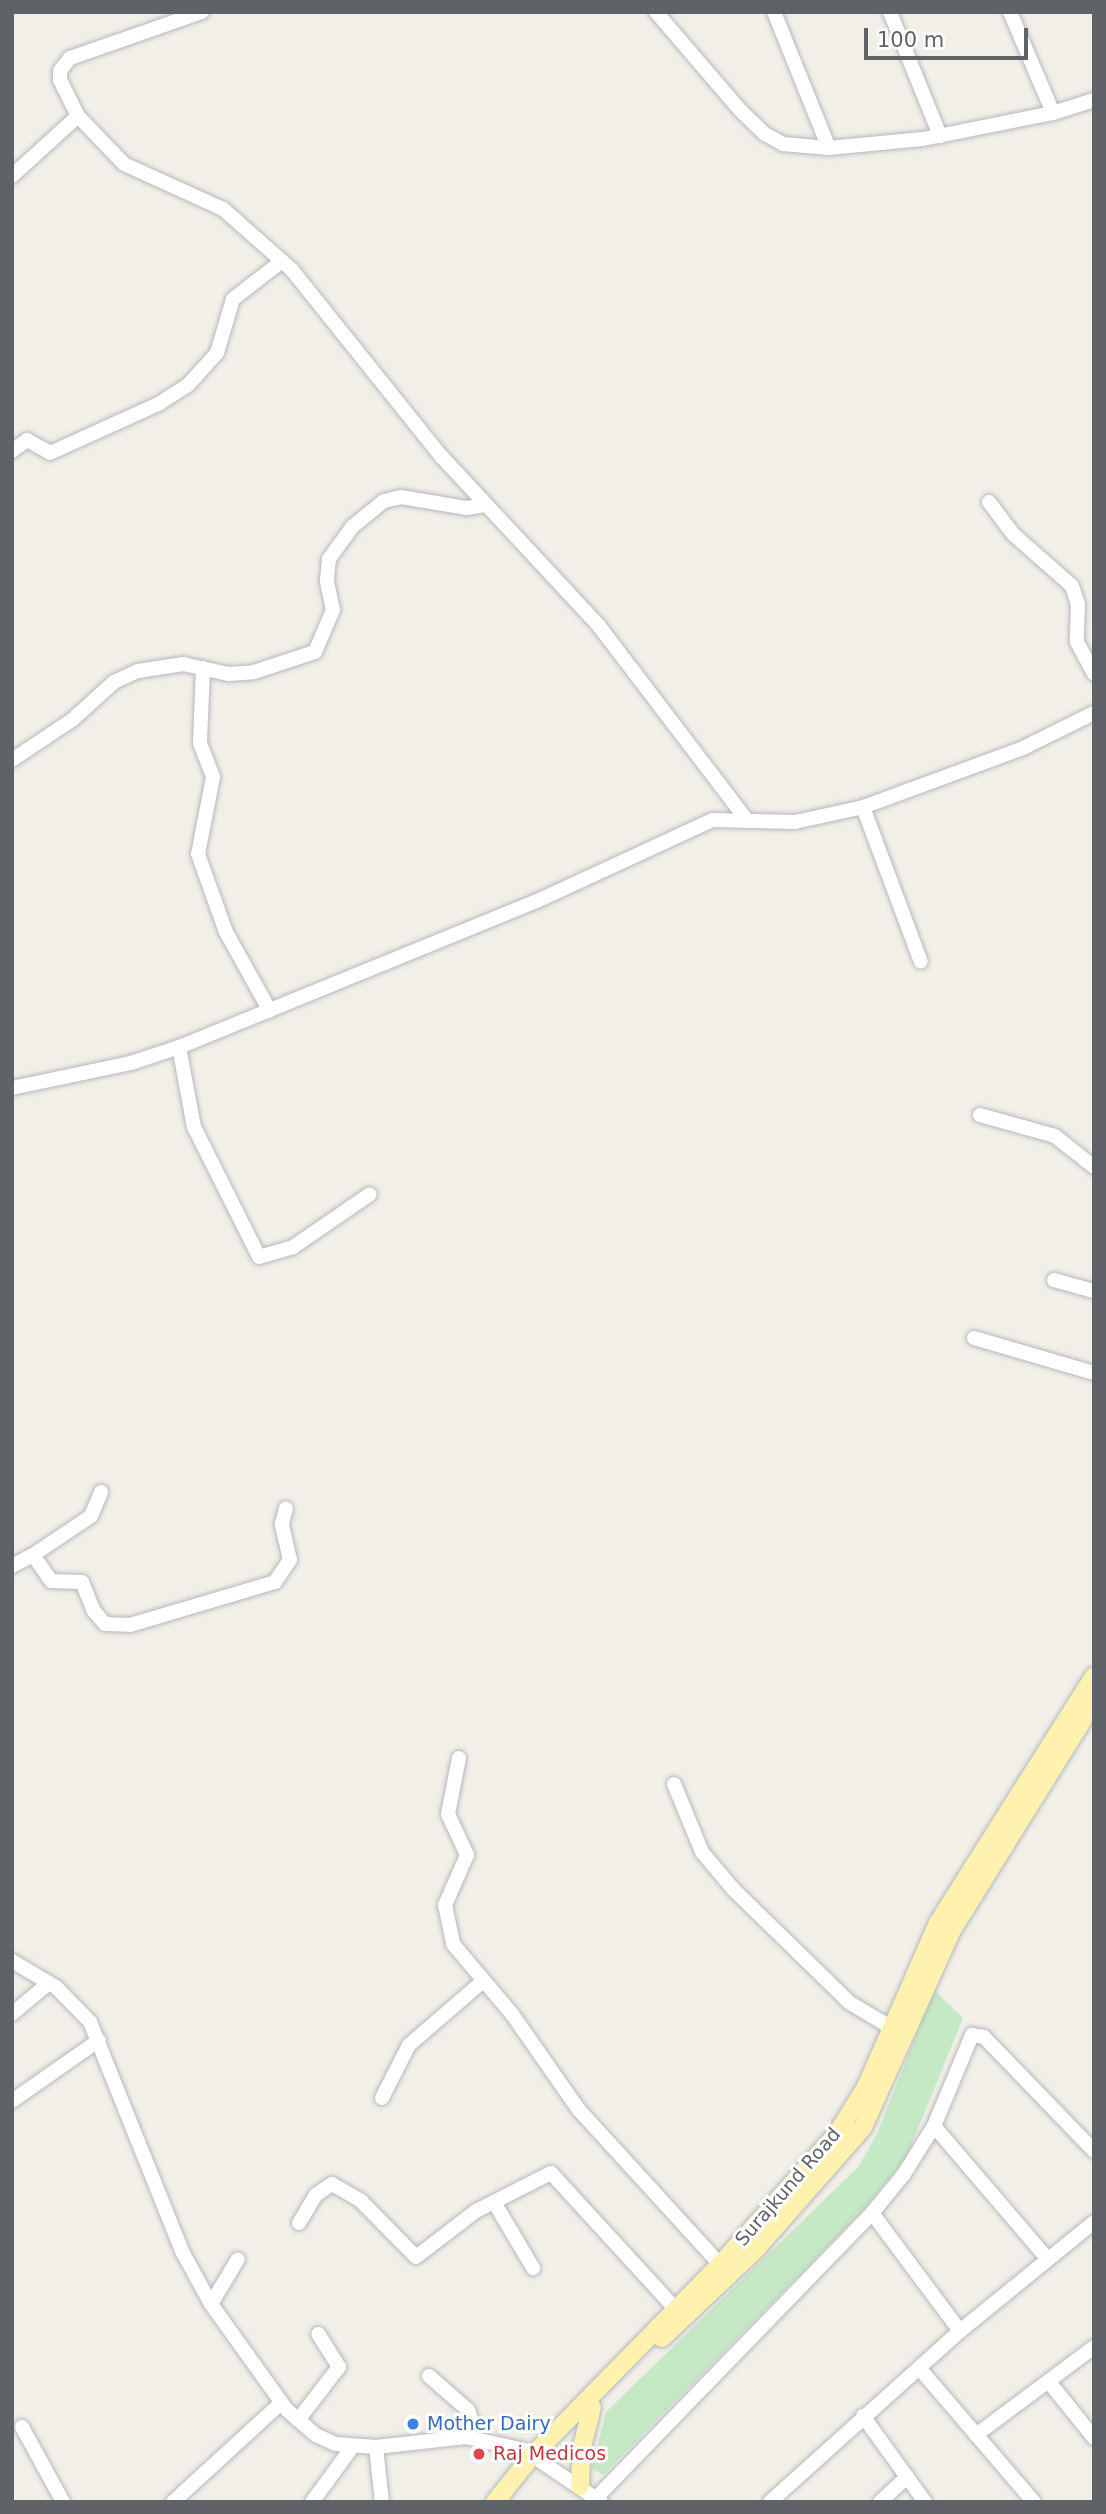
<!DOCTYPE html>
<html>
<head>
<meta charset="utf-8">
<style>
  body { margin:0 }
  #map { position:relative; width:1106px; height:2514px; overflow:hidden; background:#f1efe8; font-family:"DejaVu Sans",sans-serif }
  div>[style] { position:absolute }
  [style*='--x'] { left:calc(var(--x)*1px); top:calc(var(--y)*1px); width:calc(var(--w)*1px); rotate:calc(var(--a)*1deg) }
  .green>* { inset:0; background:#c5e8c5 }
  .roads { filter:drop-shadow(0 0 2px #b5b8bc) drop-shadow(0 0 2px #b5b8bc) }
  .minor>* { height:14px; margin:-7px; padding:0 7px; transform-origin:7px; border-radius:7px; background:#fff }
  .major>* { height:18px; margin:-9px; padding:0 9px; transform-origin:9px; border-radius:9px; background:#fff2af }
  .dots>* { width:19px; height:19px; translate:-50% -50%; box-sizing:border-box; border:4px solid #fff; border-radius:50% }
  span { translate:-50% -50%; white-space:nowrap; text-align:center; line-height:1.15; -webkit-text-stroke:6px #fff; paint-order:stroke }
  .street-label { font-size:19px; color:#5f6368 }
  .shop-label { font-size:19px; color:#366cbe }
  .left { translate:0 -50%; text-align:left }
  .health-label { font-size:19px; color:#be3a42 }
  .frame { position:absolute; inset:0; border:14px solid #5f6368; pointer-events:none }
  .scale { position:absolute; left:864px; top:28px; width:164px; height:32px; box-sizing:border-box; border:4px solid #5f6368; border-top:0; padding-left:9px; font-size:21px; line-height:24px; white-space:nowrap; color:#5f6368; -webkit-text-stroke:5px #fff; paint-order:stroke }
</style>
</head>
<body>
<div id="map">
  <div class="green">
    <div style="clip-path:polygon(934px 1990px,963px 2018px,906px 2158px,863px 2210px,603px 2475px,592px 2468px,606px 2412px,858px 2167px,877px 2134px)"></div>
  </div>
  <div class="roads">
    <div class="minor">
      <div style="--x:202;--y:12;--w:140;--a:160.8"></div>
      <div style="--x:70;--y:58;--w:16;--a:128"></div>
      <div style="--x:60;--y:71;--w:9;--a:90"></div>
      <div style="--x:60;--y:80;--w:40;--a:63.4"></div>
      <div style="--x:78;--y:116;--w:66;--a:46.2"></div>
      <div style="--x:124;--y:164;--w:109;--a:24.4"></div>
      <div style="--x:223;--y:209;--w:92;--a:41.5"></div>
      <div style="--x:292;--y:270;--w:240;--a:51.3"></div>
      <div style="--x:442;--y:457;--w:231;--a:47.1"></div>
      <div style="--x:599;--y:626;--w:243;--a:52.7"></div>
      <div style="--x:656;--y:12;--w:130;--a:49.4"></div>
      <div style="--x:741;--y:111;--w:33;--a:44"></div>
      <div style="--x:765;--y:134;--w:21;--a:29"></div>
      <div style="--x:783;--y:144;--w:46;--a:5"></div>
      <div style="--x:829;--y:148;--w:94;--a:-5.5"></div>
      <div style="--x:923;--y:139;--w:133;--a:-11.3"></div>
      <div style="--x:1053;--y:113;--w:43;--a:-17.6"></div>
      <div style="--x:774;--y:12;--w:147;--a:68"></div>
      <div style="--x:890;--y:12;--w:134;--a:68"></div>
      <div style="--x:1010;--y:12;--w:110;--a:66.9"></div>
      <div style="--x:12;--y:176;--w:89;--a:-42.3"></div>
      <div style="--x:12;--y:451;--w:19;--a:-36"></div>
      <div style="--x:27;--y:440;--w:26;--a:29"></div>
      <div style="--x:50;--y:453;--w:121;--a:-24.4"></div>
      <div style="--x:160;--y:403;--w:33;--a:-33"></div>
      <div style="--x:188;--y:385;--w:43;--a:-47.8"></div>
      <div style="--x:217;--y:353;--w:56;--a:-73.5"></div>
      <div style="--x:233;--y:299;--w:62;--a:-37.8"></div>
      <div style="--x:989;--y:502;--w:40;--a:53"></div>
      <div style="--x:1013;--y:534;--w:79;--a:41.4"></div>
      <div style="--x:1072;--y:586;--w:19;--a:72"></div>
      <div style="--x:1078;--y:604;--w:38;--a:92"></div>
      <div style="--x:1077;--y:642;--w:36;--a:62"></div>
      <div style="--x:203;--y:668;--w:75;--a:92.3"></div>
      <div style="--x:200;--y:743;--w:36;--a:69"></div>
      <div style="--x:213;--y:777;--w:78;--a:101"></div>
      <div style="--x:198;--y:854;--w:83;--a:70.3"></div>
      <div style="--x:226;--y:932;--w:90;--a:60.9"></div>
      <div style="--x:12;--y:760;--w:72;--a:-33.7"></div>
      <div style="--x:72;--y:720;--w:57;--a:-42.1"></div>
      <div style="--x:114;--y:682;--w:26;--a:-25"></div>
      <div style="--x:138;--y:671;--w:46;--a:-8.8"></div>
      <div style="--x:183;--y:664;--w:46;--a:12.5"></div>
      <div style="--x:228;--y:674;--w:26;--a:-4"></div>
      <div style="--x:254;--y:672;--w:64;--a:-18.2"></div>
      <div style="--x:315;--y:652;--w:46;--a:-66.8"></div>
      <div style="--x:333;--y:610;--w:30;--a:-102"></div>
      <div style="--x:327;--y:581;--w:22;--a:-85"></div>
      <div style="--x:329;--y:559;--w:39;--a:-54"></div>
      <div style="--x:352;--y:527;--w:41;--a:-39.1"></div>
      <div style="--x:384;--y:501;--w:17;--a:-13"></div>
      <div style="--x:401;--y:497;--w:67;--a:9.5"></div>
      <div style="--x:467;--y:508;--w:18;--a:-9"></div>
      <div style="--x:863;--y:807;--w:165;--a:69.5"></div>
      <div style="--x:179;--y:1047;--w:81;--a:79.4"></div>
      <div style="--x:194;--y:1127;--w:145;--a:63.4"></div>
      <div style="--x:259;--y:1257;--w:35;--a:-16"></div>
      <div style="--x:293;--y:1247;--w:93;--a:-34.5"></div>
      <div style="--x:12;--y:1088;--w:122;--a:-11.9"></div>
      <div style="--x:131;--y:1063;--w:51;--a:-18.4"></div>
      <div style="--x:179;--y:1047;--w:387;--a:-22.2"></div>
      <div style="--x:537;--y:901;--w:193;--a:-24.8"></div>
      <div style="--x:712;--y:820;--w:83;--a:1.4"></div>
      <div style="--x:795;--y:822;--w:70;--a:-12.4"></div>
      <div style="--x:863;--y:807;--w:168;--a:-20.2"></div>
      <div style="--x:1021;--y:749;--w:81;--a:-26.3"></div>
      <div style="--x:980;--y:1115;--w:78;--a:15.6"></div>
      <div style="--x:1055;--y:1136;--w:50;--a:38.5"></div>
      <div style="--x:1054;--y:1280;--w:41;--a:15.4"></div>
      <div style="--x:974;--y:1338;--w:125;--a:16.3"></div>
      <div style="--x:33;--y:1555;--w:70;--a:-33.9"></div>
      <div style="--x:91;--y:1516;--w:26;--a:-67"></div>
      <div style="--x:12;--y:1566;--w:24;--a:-28"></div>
      <div style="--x:33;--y:1555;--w:32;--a:55"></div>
      <div style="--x:51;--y:1581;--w:31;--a:2"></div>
      <div style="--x:82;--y:1582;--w:31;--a:68"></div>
      <div style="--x:94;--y:1611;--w:17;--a:50"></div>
      <div style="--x:105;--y:1624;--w:25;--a:2"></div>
      <div style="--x:130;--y:1625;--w:151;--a:-16.5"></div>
      <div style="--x:275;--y:1582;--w:27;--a:-56"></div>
      <div style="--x:290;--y:1560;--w:37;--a:-103"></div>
      <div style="--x:282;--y:1524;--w:16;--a:-76"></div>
      <div style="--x:459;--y:1758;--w:57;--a:101.1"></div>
      <div style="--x:448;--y:1814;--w:45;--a:65.1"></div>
      <div style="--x:467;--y:1855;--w:55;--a:113.7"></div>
      <div style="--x:445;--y:1905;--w:40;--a:78"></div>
      <div style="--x:453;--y:1944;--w:92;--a:49.9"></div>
      <div style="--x:512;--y:2014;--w:117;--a:55.1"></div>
      <div style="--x:579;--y:2110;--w:218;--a:47.6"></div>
      <div style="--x:674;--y:1784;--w:74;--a:67.6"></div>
      <div style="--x:702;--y:1852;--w:48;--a:50"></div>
      <div style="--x:733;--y:1889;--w:163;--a:44.3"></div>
      <div style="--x:850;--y:2003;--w:49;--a:30.8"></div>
      <div style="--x:12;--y:1961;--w:51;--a:30.6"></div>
      <div style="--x:56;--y:1987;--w:49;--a:45.8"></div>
      <div style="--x:90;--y:2022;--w:249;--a:68.1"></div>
      <div style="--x:183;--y:2253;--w:58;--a:61.2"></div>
      <div style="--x:211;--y:2304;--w:130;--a:54.4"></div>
      <div style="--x:287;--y:2410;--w:38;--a:41"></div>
      <div style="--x:316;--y:2435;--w:21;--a:25"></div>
      <div style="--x:335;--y:2444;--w:41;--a:4.2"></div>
      <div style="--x:376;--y:2447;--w:91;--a:-6.3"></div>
      <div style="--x:466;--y:2437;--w:59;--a:12.6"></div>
      <div style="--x:524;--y:2450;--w:93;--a:34"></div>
      <div style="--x:12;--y:2014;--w:48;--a:-40"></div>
      <div style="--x:382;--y:2098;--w:59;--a:-63"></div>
      <div style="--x:409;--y:2045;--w:96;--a:-40.8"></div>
      <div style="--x:12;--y:2101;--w:106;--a:-35"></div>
      <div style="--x:934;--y:2126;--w:172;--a:49.5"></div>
      <div style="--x:494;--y:2202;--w:77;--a:59.4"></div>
      <div style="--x:872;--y:2213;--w:147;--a:53.3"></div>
      <div style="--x:299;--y:2223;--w:33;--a:-59"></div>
      <div style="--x:316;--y:2195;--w:19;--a:-35"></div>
      <div style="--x:332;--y:2184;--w:34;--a:30"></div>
      <div style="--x:361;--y:2201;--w:78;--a:45.5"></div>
      <div style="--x:416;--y:2257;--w:76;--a:-37.5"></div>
      <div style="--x:476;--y:2211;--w:84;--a:-26.9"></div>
      <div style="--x:551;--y:2173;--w:193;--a:47.5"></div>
      <div style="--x:211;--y:2304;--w:52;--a:-59"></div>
      <div style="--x:919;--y:2368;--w:177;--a:49.4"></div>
      <div style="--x:429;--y:2376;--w:52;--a:41.1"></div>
      <div style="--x:468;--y:2410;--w:9;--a:72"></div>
      <div style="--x:471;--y:2419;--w:19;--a:106"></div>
      <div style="--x:1049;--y:2382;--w:72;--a:51.2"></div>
      <div style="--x:863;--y:2416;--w:106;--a:54.2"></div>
      <div style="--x:298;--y:2420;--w:67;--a:-52.3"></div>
      <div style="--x:339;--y:2367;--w:39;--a:-122"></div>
      <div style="--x:22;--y:2427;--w:85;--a:61.3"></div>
      <div style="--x:976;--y:2435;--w:147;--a:-36.7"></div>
      <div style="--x:376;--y:2447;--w:55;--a:83.8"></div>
      <div style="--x:596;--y:2498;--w:397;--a:-45.9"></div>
      <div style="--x:872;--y:2213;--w:50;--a:-50.6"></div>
      <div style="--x:904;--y:2174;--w:57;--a:-58"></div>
      <div style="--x:934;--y:2126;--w:99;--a:-67.3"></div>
      <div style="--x:972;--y:2035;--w:12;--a:9"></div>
      <div style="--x:984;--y:2037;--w:158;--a:46"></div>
      <div style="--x:173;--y:2502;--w:147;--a:-42.5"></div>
      <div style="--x:312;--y:2502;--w:69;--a:-53.8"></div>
      <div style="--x:770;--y:2502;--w:256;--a:-42"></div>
      <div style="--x:960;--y:2331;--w:173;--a:-39.1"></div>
      <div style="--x:880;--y:2502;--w:37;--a:-43"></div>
    </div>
    <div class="major">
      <div style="--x:662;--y:2338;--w:129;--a:-43.4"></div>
      <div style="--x:756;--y:2249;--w:162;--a:-48.7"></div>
      <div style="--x:863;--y:2127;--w:216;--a:-65.7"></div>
      <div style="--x:952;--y:1930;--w:269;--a:-58.1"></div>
      <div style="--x:580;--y:2486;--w:35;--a:-88"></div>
      <div style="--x:581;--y:2451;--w:45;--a:-76"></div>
      <div style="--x:495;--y:2502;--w:58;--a:-51.3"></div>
      <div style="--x:531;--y:2457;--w:269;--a:-45.5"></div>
      <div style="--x:720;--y:2265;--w:174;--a:-48.3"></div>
      <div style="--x:836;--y:2135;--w:57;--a:-58"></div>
      <div style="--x:866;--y:2087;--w:179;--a:-66.3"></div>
      <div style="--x:938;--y:1923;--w:292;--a:-57.7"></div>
    </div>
  </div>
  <div class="dots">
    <div style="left:413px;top:2424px;background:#3f7fe0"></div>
    <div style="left:479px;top:2454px;background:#e0444e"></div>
  </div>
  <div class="street-label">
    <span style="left:788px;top:2187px;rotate:-49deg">Surajkund Road</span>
  </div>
  <div class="shop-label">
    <span class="left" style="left:427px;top:2424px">Mother Dairy</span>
  </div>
  <div class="health-label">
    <span class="left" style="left:493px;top:2454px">Raj Medicos</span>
  </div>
  <div class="frame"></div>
  <div class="scale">100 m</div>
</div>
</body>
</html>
